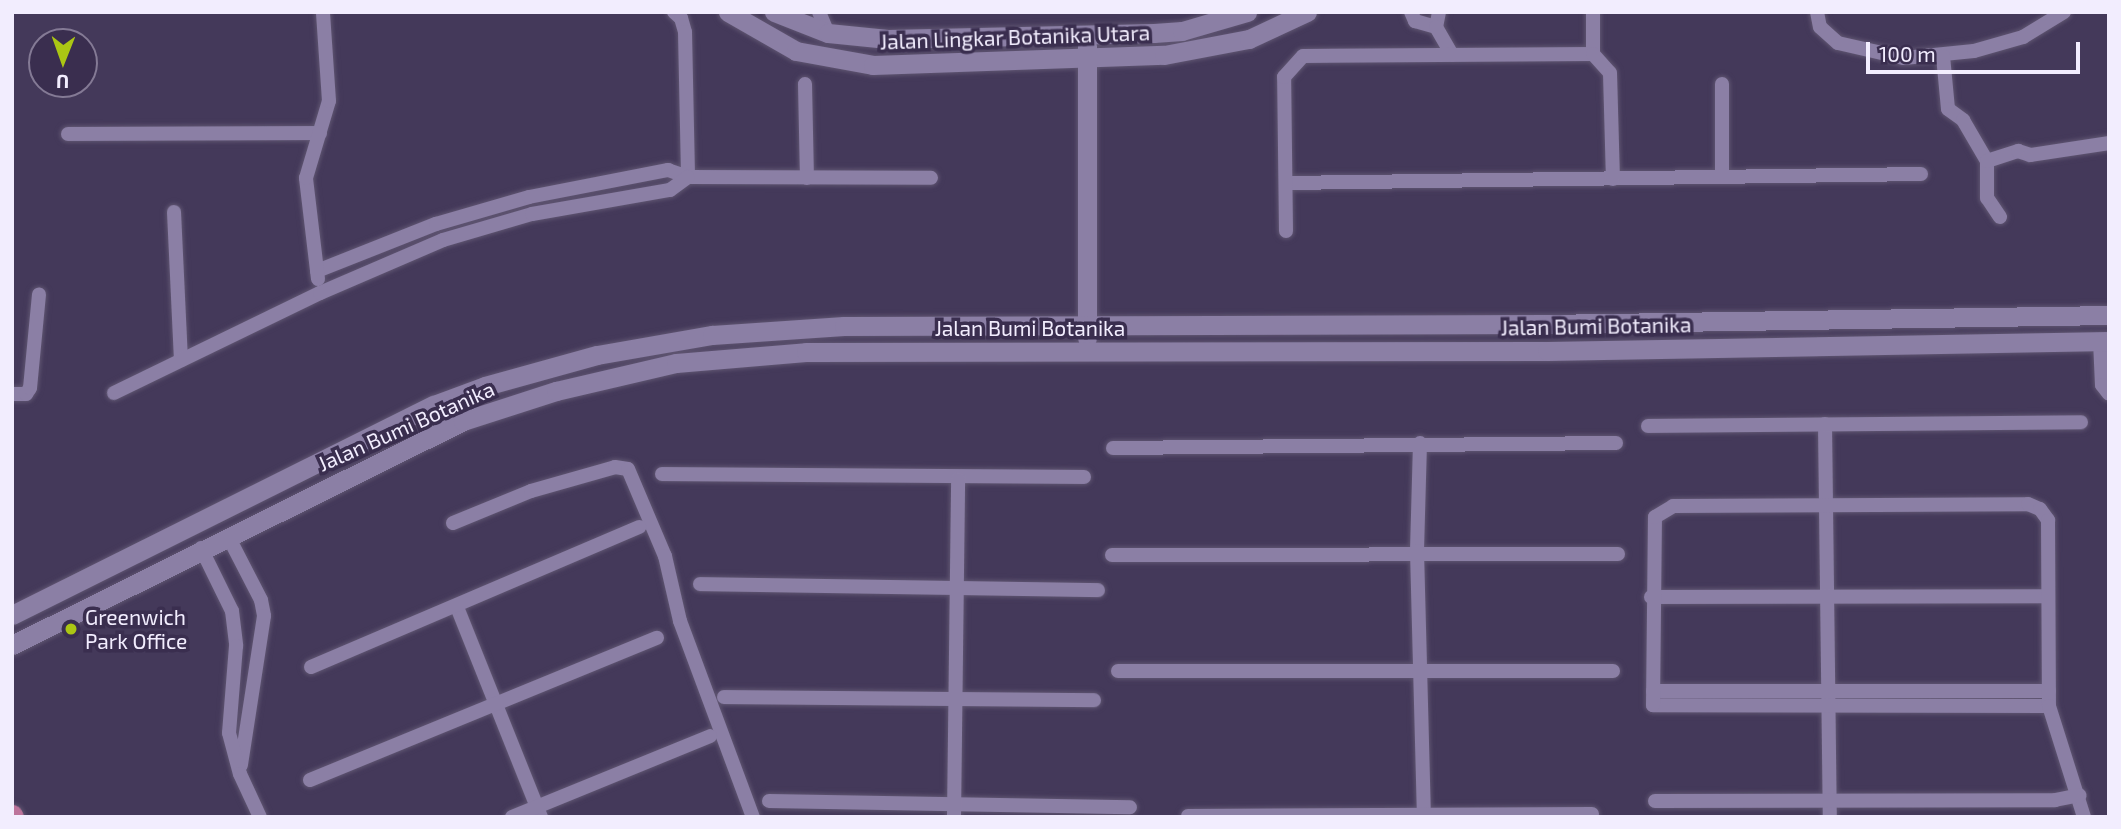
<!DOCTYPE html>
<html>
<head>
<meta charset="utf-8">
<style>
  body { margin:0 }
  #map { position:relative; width:2121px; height:829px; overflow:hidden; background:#44395a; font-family:"Exo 2",sans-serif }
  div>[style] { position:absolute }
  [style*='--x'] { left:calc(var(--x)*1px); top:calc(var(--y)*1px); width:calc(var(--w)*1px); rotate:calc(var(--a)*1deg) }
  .roads { filter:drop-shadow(0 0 2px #5f5571) drop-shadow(0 0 2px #5f5571) }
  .street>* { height:14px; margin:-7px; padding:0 7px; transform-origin:7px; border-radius:7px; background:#8b7fa5 }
  .secondary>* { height:19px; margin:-9.5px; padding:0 9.5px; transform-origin:9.5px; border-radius:9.5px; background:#8b7fa5 }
  .primary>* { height:21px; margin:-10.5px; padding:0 10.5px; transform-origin:10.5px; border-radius:10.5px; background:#bc739b }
  .dots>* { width:19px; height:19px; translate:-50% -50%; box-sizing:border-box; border:4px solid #3a2e4f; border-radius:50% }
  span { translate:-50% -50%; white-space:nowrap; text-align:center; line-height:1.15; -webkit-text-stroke:7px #3a2e4f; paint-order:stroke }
  .street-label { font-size:21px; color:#f2edfe }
  .poi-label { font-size:21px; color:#f2edfe }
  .left { translate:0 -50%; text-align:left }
  .frame { position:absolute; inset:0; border:14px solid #f2edfe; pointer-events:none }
  .north { position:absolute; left:28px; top:28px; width:70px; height:70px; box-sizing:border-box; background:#3a2e4f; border:2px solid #847a95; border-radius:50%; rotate:181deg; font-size:19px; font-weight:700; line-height:28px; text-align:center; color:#f2edfe }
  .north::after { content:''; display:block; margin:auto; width:24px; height:32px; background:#abc614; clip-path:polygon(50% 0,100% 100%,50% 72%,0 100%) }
  .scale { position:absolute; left:1866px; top:42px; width:214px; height:32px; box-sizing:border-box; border:4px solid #f2edfe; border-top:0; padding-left:9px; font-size:21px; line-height:24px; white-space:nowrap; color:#f2edfe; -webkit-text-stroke:5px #3a2e4f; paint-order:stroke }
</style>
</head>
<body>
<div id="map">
  <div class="roads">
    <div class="street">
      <div style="--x:674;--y:12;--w:9;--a:41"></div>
      <div style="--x:681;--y:18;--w:15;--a:74"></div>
      <div style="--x:685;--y:32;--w:145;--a:88.8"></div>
      <div style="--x:819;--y:12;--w:23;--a:67"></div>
      <div style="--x:1411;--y:12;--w:10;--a:66"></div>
      <div style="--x:1415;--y:21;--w:22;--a:16"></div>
      <div style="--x:1439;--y:12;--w:15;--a:101"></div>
      <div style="--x:1436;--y:27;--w:32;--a:60"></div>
      <div style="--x:1817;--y:12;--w:15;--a:79"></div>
      <div style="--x:1820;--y:27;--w:24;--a:42"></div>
      <div style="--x:1838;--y:43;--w:68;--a:12.8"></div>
      <div style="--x:1904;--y:58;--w:70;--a:-5.7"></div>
      <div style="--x:1974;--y:51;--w:51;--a:-15.9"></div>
      <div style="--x:2023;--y:37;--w:48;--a:-31.4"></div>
      <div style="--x:1593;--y:54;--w:42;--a:-90"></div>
      <div style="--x:1943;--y:56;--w:53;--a:84.6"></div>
      <div style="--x:1948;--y:109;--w:19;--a:36"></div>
      <div style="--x:1963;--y:120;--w:48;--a:59.7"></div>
      <div style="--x:805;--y:84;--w:94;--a:88.8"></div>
      <div style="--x:68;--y:134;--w:252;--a:-0.2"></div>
      <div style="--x:1722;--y:177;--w:93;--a:-90"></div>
      <div style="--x:1286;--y:183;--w:635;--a:-0.81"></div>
      <div style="--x:174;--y:212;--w:148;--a:87.3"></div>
      <div style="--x:2000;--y:217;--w:23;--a:-124"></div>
      <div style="--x:1987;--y:198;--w:37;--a:-90"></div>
      <div style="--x:1987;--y:161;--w:33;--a:-18"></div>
      <div style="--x:2018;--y:151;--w:13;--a:18"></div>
      <div style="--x:2030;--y:155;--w:80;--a:-8.6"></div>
      <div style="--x:1286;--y:231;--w:154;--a:-90.7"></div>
      <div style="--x:1284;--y:77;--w:28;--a:-48"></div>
      <div style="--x:1303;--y:56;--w:290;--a:-0.4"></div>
      <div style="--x:1593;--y:54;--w:25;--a:48"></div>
      <div style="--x:1610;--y:73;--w:106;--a:88.4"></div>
      <div style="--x:317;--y:271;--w:128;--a:-21.6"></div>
      <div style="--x:436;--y:224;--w:97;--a:-16.2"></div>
      <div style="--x:529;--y:197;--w:142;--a:-11"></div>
      <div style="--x:668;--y:170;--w:21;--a:19"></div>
      <div style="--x:688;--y:177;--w:243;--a:0.2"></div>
      <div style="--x:318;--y:279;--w:102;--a:-96.8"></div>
      <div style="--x:306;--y:178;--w:80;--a:-73.4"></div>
      <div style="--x:329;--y:101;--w:89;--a:-93.9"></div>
      <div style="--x:2100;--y:341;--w:44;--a:87.4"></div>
      <div style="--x:2102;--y:385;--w:11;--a:52"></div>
      <div style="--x:114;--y:393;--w:229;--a:-25.9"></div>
      <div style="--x:320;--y:293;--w:134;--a:-23.3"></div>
      <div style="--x:443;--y:240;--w:93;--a:-16.3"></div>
      <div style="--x:532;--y:214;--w:140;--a:-9.9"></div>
      <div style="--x:670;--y:190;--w:22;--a:-36"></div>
      <div style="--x:12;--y:394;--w:14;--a:0"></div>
      <div style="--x:26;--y:394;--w:7;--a:-56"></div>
      <div style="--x:30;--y:388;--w:94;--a:-84.5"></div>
      <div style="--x:1825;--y:424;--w:393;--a:89.3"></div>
      <div style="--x:1648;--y:426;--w:433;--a:-0.5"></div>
      <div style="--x:1420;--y:443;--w:108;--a:91.6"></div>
      <div style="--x:1417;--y:551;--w:266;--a:88.5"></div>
      <div style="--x:1113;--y:448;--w:503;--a:-0.57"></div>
      <div style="--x:662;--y:474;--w:422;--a:0.4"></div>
      <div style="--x:453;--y:523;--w:84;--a:-22.3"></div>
      <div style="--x:531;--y:491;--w:87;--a:-15.9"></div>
      <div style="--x:615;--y:467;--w:13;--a:9"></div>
      <div style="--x:628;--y:469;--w:95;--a:67"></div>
      <div style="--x:665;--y:556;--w:67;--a:77"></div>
      <div style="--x:680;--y:621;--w:209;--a:69.6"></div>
      <div style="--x:228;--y:536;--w:72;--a:62.7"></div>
      <div style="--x:261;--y:600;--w:16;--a:79"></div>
      <div style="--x:264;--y:616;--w:151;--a:98.8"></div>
      <div style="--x:201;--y:548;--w:70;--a:63.8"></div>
      <div style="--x:232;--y:611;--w:35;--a:83"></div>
      <div style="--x:236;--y:646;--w:87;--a:94.6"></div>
      <div style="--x:229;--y:733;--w:42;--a:75"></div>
      <div style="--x:240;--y:774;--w:47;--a:65.1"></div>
      <div style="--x:1112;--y:555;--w:506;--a:-0.11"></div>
      <div style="--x:700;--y:584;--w:398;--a:0.9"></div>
      <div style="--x:1651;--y:597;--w:396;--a:-0.1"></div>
      <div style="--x:457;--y:607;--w:226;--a:68.2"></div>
      <div style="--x:311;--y:667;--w:357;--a:-23.1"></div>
      <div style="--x:1118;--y:671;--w:495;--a:0"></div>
      <div style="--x:1653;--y:691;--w:396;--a:0"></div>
      <div style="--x:724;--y:697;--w:370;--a:0.5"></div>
      <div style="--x:2049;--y:706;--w:396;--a:-179.9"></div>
      <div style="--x:1653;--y:705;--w:188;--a:-89.4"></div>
      <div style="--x:1655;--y:517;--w:21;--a:-31"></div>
      <div style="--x:1673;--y:506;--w:355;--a:-0.3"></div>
      <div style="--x:2028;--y:504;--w:13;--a:23"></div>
      <div style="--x:2040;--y:509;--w:14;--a:54"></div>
      <div style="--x:2048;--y:520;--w:186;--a:89.7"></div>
      <div style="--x:2049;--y:706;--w:116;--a:72.5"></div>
      <div style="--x:310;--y:780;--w:375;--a:-22.3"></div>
      <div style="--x:769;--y:801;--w:361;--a:1"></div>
      <div style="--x:1655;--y:801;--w:400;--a:-0.1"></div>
      <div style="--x:2055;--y:800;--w:25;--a:-11"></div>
      <div style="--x:1188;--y:816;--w:404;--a:-0.3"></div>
      <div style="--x:512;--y:817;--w:214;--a:-22.2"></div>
      <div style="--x:954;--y:817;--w:338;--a:-89.3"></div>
    </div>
    <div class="secondary">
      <div style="--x:728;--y:12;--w:78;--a:29.8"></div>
      <div style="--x:796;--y:51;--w:78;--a:10.3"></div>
      <div style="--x:873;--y:65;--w:291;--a:-2"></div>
      <div style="--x:1164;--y:55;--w:86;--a:-10.7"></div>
      <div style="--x:1249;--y:39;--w:64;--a:-25"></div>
      <div style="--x:774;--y:12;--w:58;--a:21.3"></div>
      <div style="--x:828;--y:33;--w:60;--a:5.7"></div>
      <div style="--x:888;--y:39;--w:266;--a:-1.3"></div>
      <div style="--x:1154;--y:33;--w:28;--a:-4"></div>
      <div style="--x:1182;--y:31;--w:68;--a:-16.3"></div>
      <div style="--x:1087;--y:46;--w:292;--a:90"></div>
      <div style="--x:12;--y:615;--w:471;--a:-26.5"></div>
      <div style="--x:434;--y:405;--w:54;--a:-20.4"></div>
      <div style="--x:485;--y:386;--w:116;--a:-15.5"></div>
      <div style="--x:597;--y:355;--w:117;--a:-9.9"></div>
      <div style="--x:712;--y:335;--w:132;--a:-3.9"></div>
      <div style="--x:844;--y:326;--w:701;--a:-0.16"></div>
      <div style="--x:1545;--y:324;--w:564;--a:-0.91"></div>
      <div style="--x:12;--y:645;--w:504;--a:-26.41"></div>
      <div style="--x:463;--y:421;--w:98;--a:-17.9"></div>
      <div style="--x:556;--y:391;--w:123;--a:-13.1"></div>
      <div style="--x:676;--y:363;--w:130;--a:-4.8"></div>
      <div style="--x:806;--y:352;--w:741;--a:-0.08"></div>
      <div style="--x:1547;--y:351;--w:562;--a:-1.02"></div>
    </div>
    <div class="primary">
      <div style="--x:12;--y:815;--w:2;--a:63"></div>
    </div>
  </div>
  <div class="dots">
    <div style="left:71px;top:629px;background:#abc614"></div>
  </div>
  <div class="street-label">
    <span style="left:1015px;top:37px;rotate:-2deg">Jalan Lingkar Botanika Utara</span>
    <span style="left:1596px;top:326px;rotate:-1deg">Jalan Bumi Botanika</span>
    <span style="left:1030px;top:328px">Jalan Bumi Botanika</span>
    <span style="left:406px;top:426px;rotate:-24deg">Jalan Bumi Botanika</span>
  </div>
  <div class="poi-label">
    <span class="left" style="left:85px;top:629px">Greenwich<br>Park Office</span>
  </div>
  <div class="frame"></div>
  <div class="north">U</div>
  <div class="scale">100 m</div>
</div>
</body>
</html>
